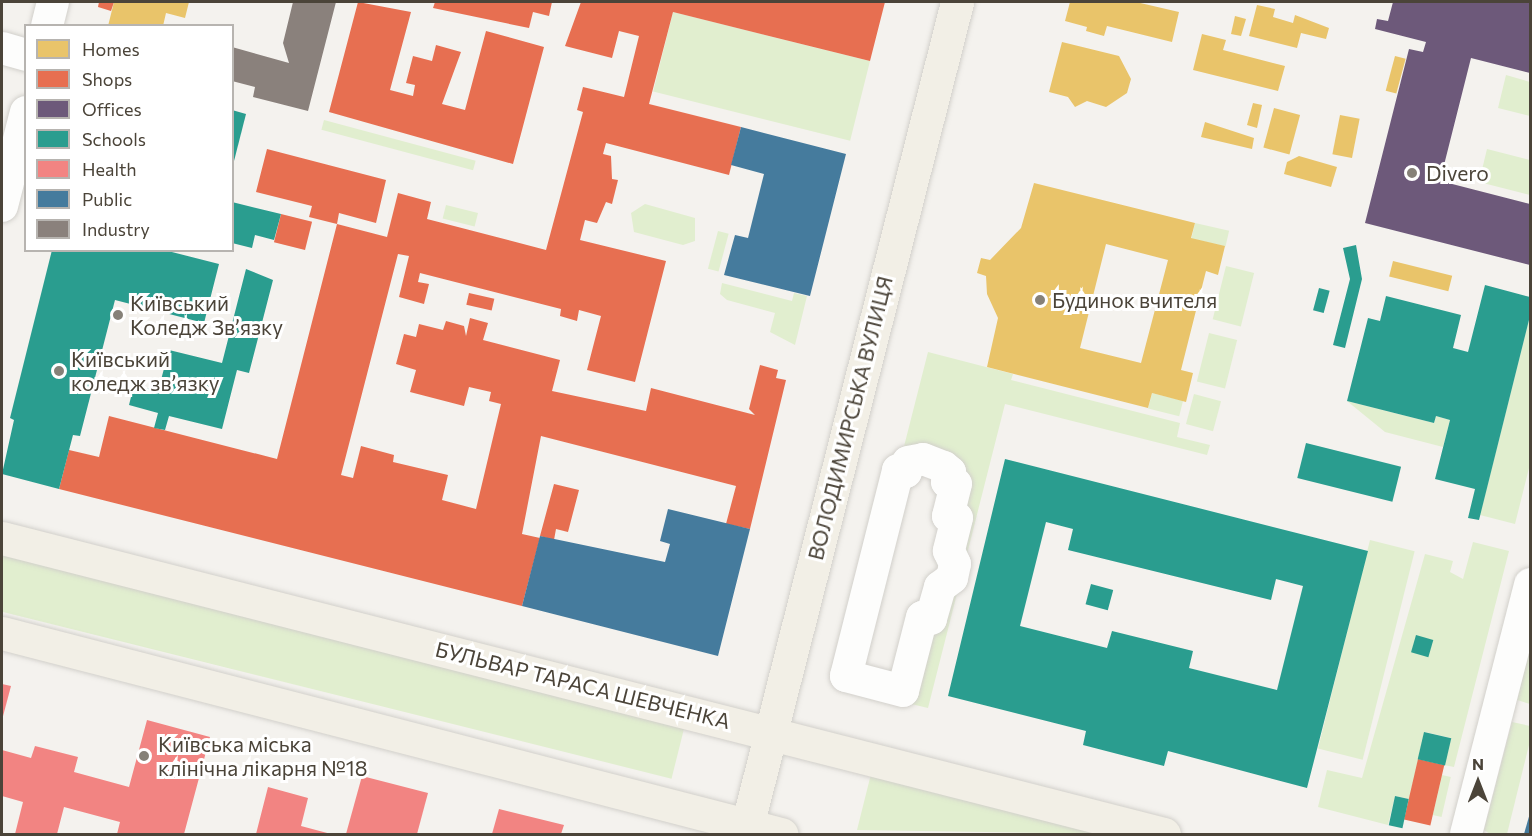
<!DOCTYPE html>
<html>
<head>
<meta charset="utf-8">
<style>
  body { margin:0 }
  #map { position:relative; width:1532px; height:836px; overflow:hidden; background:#f4f2ee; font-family:Commissioner,sans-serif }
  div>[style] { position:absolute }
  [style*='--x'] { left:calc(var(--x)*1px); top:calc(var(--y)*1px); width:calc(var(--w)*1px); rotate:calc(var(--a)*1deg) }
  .green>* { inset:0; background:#e1eecf; transform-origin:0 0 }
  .homes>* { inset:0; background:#e9c46a; transform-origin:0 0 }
  .shops>* { inset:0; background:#e76f51; transform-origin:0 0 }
  .offices>* { inset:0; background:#6d597a }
  .schools>* { inset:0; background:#2a9d8f; transform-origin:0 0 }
  .health>* { inset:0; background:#f28482 }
  .public>* { inset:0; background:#457b9d }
  .industry>* { inset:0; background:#8a817c }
  .roads { filter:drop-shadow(0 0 2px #d2d0cb) drop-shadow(0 0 2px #d2d0cb) }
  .minor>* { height:32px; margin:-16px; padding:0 16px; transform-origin:16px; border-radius:16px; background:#fdfdfc }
  .major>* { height:33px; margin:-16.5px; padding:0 16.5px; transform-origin:16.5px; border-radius:16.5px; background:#f2efe6 }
  .dots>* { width:16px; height:16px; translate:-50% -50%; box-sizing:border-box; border:3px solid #fff; border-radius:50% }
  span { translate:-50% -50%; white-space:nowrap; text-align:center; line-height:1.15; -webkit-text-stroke:6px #fff; paint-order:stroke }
  .poi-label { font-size:21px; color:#4b4439 }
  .left { translate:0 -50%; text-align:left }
  .street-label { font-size:21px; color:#4b4439 }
  .frame { position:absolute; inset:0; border:3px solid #4b4439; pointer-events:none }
  .legend { position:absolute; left:24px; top:24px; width:210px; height:228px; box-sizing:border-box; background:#fff; border:2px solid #b7b4b0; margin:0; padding:8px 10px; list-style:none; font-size:18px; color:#4b4439 }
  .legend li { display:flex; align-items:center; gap:12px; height:30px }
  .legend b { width:30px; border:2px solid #b7b4b0 }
  .north { position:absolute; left:1448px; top:752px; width:60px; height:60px; -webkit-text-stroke:4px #fff; paint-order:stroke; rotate:0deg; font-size:16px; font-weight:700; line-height:24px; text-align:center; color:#4b4439 }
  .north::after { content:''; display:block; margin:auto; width:21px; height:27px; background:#4b4439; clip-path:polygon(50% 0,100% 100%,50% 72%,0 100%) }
</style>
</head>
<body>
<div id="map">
  <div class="green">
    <div style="left:673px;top:12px;width:203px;height:82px;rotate:14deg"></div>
    <div style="clip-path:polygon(1506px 75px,1530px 82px,1530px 116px,1498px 108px)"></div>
    <div style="left:324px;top:120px;width:157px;height:10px;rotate:15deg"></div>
    <div style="clip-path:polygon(1487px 149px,1530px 160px,1530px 195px,1479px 182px)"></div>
    <div style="clip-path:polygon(645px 204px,695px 218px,695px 241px,683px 245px,634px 232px,631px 213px)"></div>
    <div style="left:446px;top:205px;width:33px;height:14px;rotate:14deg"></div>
    <div style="left:1195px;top:223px;width:35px;height:16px;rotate:13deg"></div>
    <div style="left:718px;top:231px;width:11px;height:39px;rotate:15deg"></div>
    <div style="left:1226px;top:266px;width:29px;height:55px;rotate:14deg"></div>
    <div style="clip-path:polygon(722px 283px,792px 301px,794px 293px,807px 296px,795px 345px,770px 332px,775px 313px,727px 300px,720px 294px)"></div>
    <div style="clip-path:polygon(1530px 316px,1530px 464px,1515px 524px,1480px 515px)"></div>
    <div style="left:1209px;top:333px;width:29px;height:50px;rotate:14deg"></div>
    <div style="clip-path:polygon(928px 352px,1013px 374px,1011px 380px,1180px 423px,1177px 437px,1210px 445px,1207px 455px,1005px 404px,928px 708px,907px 703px,940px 587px,949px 472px,898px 470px)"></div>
    <div style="left:1152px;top:393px;width:32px;height:16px;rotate:14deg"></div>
    <div style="left:1194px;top:394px;width:28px;height:31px;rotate:15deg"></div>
    <div style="clip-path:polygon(1347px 401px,1434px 423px,1436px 416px,1450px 420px,1443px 447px,1385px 432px)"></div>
    <div style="left:1370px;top:540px;width:46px;height:215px;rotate:14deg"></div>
    <div style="clip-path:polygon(1473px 542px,1509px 551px,1454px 767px,1444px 765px,1451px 738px,1425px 732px,1409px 799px,1395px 796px,1388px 825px,1318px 807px,1327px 770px,1362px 778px,1425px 554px,1453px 561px,1450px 572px,1463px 579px)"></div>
    <div style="left:2px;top:554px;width:704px;height:56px;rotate:14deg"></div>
    <div style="clip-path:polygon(1530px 649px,1530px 704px,1517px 700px)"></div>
    <div style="clip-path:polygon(1512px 722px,1530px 726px,1530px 741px,1507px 834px,1490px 834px,1484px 830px)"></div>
    <div style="clip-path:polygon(871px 774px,1108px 834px,857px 830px)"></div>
    <div style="left:1442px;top:775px;width:9px;height:41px;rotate:13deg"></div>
  </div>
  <div class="homes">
    <div style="clip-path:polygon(114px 2px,189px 2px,185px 18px,166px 13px,163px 26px,108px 26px)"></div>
    <div style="clip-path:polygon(1070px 2px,1136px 2px,1179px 12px,1172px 42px,1107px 26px,1104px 36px,1086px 31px,1087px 27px,1065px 21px)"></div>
    <div style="clip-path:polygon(1257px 5px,1275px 9px,1273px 17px,1293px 23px,1295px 15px,1329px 28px,1326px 39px,1301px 33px,1297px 48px,1249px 36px)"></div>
    <div style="clip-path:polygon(1235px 16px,1246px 19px,1241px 36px,1231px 34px)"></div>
    <div style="clip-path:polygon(1202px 34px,1226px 40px,1223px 50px,1285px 66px,1278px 91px,1193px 70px)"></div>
    <div style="clip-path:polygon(1062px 42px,1119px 56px,1131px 79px,1127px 93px,1106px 107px,1087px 101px,1075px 107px,1068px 97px,1049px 92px)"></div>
    <div style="left:1395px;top:56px;width:11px;height:36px;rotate:15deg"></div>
    <div style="clip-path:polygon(1253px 103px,1262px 105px,1257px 128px,1247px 125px)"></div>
    <div style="left:1274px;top:108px;width:27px;height:41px;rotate:15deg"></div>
    <div style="left:1340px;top:115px;width:20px;height:40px;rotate:11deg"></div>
    <div style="clip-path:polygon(1205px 122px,1254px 138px,1252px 149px,1201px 137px)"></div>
    <div style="clip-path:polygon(1299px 156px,1337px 167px,1331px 187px,1284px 174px,1287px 162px)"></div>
    <div style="clip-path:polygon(evenodd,1034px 183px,1195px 223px,1191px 238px,1225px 246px,1218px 275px,1206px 271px,1181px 370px,1193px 373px,1186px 402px,1152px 393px,1148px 408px,987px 367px,998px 318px,987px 294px,986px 276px,977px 273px,981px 258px,990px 260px,1021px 228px,1034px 183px,1106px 244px,1168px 260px,1141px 363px,1080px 348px,1106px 244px)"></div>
    <div style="left:1393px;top:261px;width:61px;height:16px;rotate:14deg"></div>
  </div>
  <div class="shops">
    <div style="clip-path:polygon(99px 2px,114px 2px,111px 11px,98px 7px)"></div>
    <div style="clip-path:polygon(358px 2px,411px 12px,390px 90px,413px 96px,415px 85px,406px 83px,413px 56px,432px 61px,436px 45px,461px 52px,442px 104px,465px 110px,486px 31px,544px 47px,513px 164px,329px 112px)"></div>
    <div style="clip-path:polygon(435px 2px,552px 2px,549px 16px,533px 12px,529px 28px,433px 8px)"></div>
    <div style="clip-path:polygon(581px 2px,885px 2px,870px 61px,673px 12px,649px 104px,741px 127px,729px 175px,606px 143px,603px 154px,611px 156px,612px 179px,618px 180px,612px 204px,606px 202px,597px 223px,585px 220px,580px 240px,666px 261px,635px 382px,587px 370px,601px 316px,579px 310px,577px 321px,560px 316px,561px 309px,420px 273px,418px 282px,429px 284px,424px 304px,399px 297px,409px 256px,398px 254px,341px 475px,353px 478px,361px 446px,394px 455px,393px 462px,448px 475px,442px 500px,476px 509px,501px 404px,489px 401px,491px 392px,469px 387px,464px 406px,410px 392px,416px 370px,396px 364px,404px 334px,416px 337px,419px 324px,443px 330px,446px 321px,464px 326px,466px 336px,470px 318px,488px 323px,483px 340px,560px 360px,552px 391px,646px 411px,651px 388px,755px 415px,749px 409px,760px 365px,778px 370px,776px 378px,786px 380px,750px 529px,726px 524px,736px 486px,541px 436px,522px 534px,540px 538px,522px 606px,59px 489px,69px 450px,99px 457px,109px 416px,277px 459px,337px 224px,387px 237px,398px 193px,431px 202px,427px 219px,546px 250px,583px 112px,577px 110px,583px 87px,624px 97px,639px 36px,619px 31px,612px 58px,565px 46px)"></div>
    <div style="clip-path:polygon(267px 149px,386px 180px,376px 223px,339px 213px,337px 224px,309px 217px,312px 206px,256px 192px)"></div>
    <div style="left:281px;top:214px;width:32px;height:29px;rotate:14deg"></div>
    <div style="left:469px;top:293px;width:26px;height:12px;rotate:13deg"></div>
    <div style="clip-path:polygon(554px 484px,579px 490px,568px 532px,556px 529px,554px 540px,540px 536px)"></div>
    <div style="left:1418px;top:759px;width:27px;height:62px;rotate:13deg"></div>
  </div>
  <div class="offices">
    <div style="clip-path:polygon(1393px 2px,1530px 2px,1530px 73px,1471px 58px,1443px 169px,1428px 165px,1425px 177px,1530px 204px,1530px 265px,1365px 223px,1409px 49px,1423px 52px,1426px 42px,1375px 29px,1377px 19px,1388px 21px)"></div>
  </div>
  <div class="schools">
    <div style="clip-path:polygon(232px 110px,246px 114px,233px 165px,232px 165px)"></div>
    <div style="clip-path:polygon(232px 202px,281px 214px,274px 240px,255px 235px,252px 248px,232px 243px)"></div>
    <div style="clip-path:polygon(1356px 245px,1362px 279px,1345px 348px,1333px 345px,1350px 279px,1343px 248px)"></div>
    <div style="clip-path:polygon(52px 250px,164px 250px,219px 264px,204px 323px,115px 300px,80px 436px,73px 435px,59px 489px,2px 474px,14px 420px,10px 418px)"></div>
    <div style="clip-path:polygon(246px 269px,273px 280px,249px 373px,237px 370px,222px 429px,169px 416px,165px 430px,154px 428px,158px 413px,129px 405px,134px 385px,158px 391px,169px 350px,222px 363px)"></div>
    <div style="clip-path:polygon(1485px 285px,1530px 297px,1530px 316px,1479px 520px,1468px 518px,1475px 489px,1435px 479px,1450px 420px,1436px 416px,1434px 423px,1347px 401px,1368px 318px,1380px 321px,1386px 296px,1461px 315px,1453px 348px,1468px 352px)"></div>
    <div style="left:1319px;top:288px;width:11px;height:23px;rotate:15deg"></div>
    <div style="left:1306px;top:443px;width:98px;height:36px;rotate:14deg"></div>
    <div style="clip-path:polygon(evenodd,1005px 459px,1368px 551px,1307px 788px,1168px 751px,1164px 766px,1083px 745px,1086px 731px,948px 696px,1005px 459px,1046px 522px,1073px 529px,1068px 550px,1271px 600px,1276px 579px,1303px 586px,1277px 690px,1189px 668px,1193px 651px,1112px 631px,1107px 648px,1020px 626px,1046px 522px)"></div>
    <div style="left:1091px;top:584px;width:23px;height:21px;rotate:15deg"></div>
    <div style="left:1416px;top:635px;width:18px;height:18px;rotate:16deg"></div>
    <div style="left:1424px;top:732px;width:28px;height:28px;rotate:13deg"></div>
    <div style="left:1395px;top:796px;width:14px;height:30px;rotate:12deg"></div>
  </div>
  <div class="health">
    <div style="clip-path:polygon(2px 684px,11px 686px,2px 720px)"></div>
    <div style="clip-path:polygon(147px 720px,210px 737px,184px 834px,117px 834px,120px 822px,64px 807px,57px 834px,15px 834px,23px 802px,2px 796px,2px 750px,31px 758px,35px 746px,78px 757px,74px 772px,129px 787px)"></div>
    <div style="clip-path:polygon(362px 776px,428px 793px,417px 834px,346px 834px)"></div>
    <div style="clip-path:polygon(268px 787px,308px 798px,301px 826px,331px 834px,256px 834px)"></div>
    <div style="clip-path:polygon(499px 809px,564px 825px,561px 834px,492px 834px)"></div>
  </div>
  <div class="public">
    <div style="clip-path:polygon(741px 127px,846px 154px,810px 296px,724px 275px,735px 235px,748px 238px,764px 174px,731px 165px)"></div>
    <div style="clip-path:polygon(668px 509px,750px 529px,718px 656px,522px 606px,540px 536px,665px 562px,670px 544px,660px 541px)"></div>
    <div style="clip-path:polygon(1530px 813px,1530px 834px,1524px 834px)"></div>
  </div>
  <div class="industry">
    <div style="clip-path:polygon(293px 2px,336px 2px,308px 111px,253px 97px,255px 87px,232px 81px,232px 47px,289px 63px,283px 43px)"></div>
  </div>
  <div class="roads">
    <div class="minor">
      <div style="--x:47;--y:26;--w:25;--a:-76"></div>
      <div style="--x:2;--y:48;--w:25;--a:16"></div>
      <div style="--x:2;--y:206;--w:97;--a:-75.7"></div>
      <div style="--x:923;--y:459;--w:22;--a:21"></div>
      <div style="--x:944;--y:467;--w:8;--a:40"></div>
      <div style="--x:950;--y:472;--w:10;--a:107"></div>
      <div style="--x:947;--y:482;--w:9;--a:13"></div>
      <div style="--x:956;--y:484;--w:33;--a:104"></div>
      <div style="--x:948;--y:516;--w:9;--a:13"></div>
      <div style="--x:957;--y:518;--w:34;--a:104"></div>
      <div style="--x:949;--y:551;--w:14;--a:65"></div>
      <div style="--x:955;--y:564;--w:14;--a:102"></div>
      <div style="--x:952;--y:578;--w:15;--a:143"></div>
      <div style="--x:940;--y:587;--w:33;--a:106"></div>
      <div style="--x:931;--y:619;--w:9;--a:-167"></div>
      <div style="--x:922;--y:617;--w:76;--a:104.4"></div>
      <div style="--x:903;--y:691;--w:59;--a:-165.3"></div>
      <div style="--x:846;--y:676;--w:212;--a:-75.8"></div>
      <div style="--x:898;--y:470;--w:8;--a:14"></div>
      <div style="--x:906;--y:472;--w:10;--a:-79"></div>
      <div style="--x:908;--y:462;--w:15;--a:-11"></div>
      <div style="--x:1466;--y:834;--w:258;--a:-75.6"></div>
    </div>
    <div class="major">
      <div style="--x:2;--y:538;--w:1199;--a:14.29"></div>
      <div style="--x:2;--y:633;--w:805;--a:14.47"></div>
      <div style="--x:745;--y:834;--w:859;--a:-75.7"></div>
    </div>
  </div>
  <div class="dots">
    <div style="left:1412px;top:173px;background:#868178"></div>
    <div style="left:1040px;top:300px;background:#868178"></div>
    <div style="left:118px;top:315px;background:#868178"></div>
    <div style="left:59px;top:371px;background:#868178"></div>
    <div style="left:144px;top:756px;background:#868178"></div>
  </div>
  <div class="poi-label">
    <span class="left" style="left:1426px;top:173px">Divero</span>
    <span class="left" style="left:1052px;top:300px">Будинок вчителя</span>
    <span class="left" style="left:130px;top:315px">Київський<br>Коледж Зв’язку</span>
    <span class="left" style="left:71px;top:371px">Київський<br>коледж зв’язку</span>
    <span class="left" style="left:158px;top:756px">Київська міська<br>клінічна лікарня №18</span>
  </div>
  <div class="street-label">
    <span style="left:850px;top:418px;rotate:-76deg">ВОЛОДИМИРСЬКА ВУЛИЦЯ</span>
    <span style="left:583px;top:685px;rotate:14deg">БУЛЬВАР ТАРАСА ШЕВЧЕНКА</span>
  </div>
  <div class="frame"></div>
  <ul class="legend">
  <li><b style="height:16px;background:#e9c46a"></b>Homes</li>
  <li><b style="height:16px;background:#e76f51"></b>Shops</li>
  <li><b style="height:16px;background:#6d597a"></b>Offices</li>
  <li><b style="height:16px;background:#2a9d8f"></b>Schools</li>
  <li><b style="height:16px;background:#f28482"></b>Health</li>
  <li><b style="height:16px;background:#457b9d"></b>Public</li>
  <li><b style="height:16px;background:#8a817c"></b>Industry</li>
  </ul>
  <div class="north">N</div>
</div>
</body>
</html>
